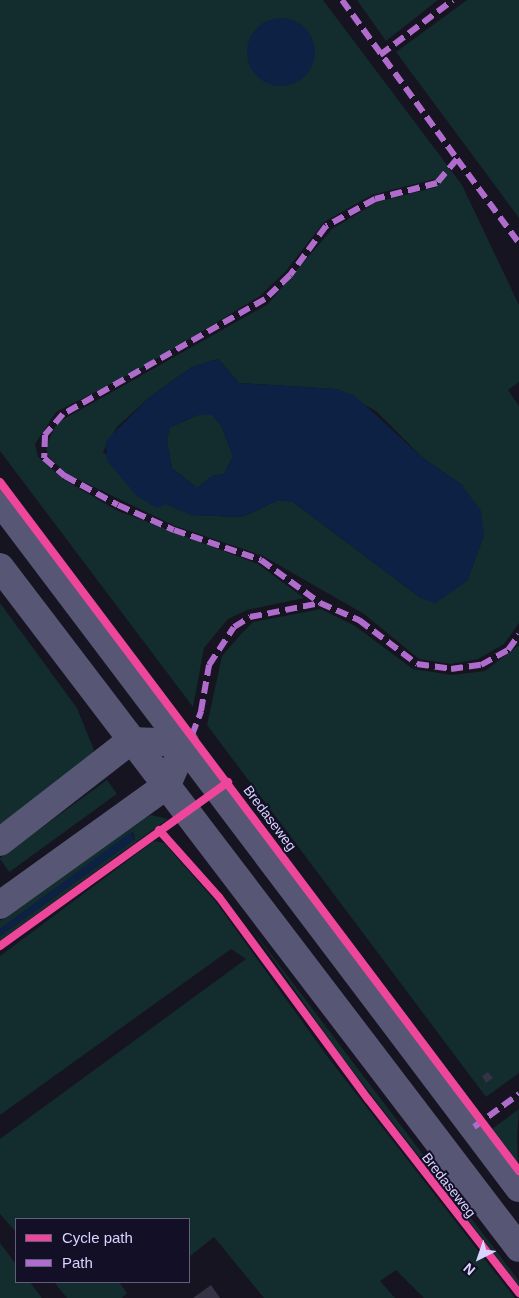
<!DOCTYPE html>
<html>
<head>
<meta charset="utf-8">
<style>
  body { margin:0 }
  #map { position:relative; width:519px; height:1298px; overflow:hidden; background:#161421; font-family:Helvetica,sans-serif }
  div>[style] { position:absolute }
  [style*='--x'] { left:calc(var(--x)*1px); top:calc(var(--y)*1px); width:calc(var(--w)*1px); rotate:calc(var(--a)*1deg) }
  .green>* { inset:0; background:#132c2d; transform-origin:0 0 }
  .water>* { inset:0; background:#0d2144 }
  .round { border-radius:50% }
  .building>* { inset:0; background:#343243 }
  .secondary>* { height:28px; margin:-14px; padding:0 14px; transform-origin:14px; border-radius:14px; background:#575674 }
  .quiet>* { height:6px; margin-top:-3px; transform-origin:0; background:repeating-linear-gradient(90deg,#b06ccc 0 12px,transparent 0 18px) }
  .cycleway>* { height:8px; margin:-4px; padding:0 4px; transform-origin:4px; border-radius:4px; background:#ed469a }
  span { translate:-50% -50%; white-space:nowrap; text-align:center; line-height:1.15; -webkit-text-stroke:4px #130f26; paint-order:stroke }
  .street-label { font-size:14px; color:#d9d4ff }
  .legend { position:absolute; left:15px; top:1218px; width:175px; height:65px; box-sizing:border-box; background:#130f26; border:1px solid #625e7d; margin:0; padding:6px 9px; list-style:none; font-size:15px; color:#d9d4ff }
  .legend li { display:flex; align-items:center; gap:10px; height:25px }
  .legend b { width:25px; border:1px solid #625e7d }
  .north { position:absolute; left:454px; top:1233px; width:50px; height:50px; -webkit-text-stroke:4px #130f26; paint-order:stroke; rotate:221deg; font-size:14px; font-weight:700; line-height:20px; text-align:center; color:#d9d4ff }
  .north::after { content:''; display:block; margin:auto; width:18px; height:22px; background:#d9d4ff; clip-path:polygon(50% 0,100% 100%,50% 72%,0 100%) }
</style>
</head>
<body>
<div id="map">
  <div class="green">
    <div style="clip-path:polygon(evenodd,0 0,323px 0,462px 185px,519px 305px,519px 382px,508px 390px,519px 406px,519px 623px,504px 644px,478px 659px,451px 664px,419px 659px,364px 614px,263px 556px,175px 526px,67px 474px,48px 456px,46px 446px,57px 423px,268px 304px,332px 229px,377px 202px,437px 187px,435px 179px,372px 195px,324px 222px,286px 271px,260px 296px,140px 369px,56px 412px,35px 444px,38px 457px,63px 479px,116px 510px,258px 564px,304px 598px,247px 610px,228px 619px,204px 648px,193px 707px,0 451px,0 0,218px 359px,239px 383px,336px 389px,376px 411px,423px 458px,462px 485px,484px 535px,467px 581px,422px 599px,293px 502px,279px 500px,242px 517px,192px 515px,166px 504px,103px 452px,117px 427px,151px 396px,192px 367px,218px 359px)"></div>
    <div style="clip-path:polygon(357px 0,438px 0,386px 41px)"></div>
    <div style="clip-path:polygon(467px 0,519px 0,519px 218px,396px 52px)"></div>
    <div style="clip-path:polygon(198px 415px,212px 415px,221px 425px,233px 456px,224px 474px,212px 476px,197px 488px,172px 468px,167px 443px,169px 428px)"></div>
    <div style="clip-path:polygon(0 603px,77px 708px,94px 750px,84px 765px,0 825px)"></div>
    <div style="clip-path:polygon(321px 609px,355px 626px,413px 669px,452px 675px,485px 671px,519px 645px,519px 1073px,486px 1097px,207px 725px,222px 656px,241px 634px,253px 622px)"></div>
    <div style="left:107px;top:780px;width:17px;height:133px;rotate:54deg"></div>
    <div style="clip-path:polygon(151px 815px,168px 819px,0 941px,0 936px,135px 839px,133px 832px,0 929px,0 921px,135px 822px)"></div>
    <div style="clip-path:polygon(154px 841px,164px 843px,216px 902px,330px 1060px,515px 1298px,424px 1298px,396px 1270px,380px 1281px,395px 1298px,264px 1298px,214px 1237px,189px 1257px,189px 1219px,16px 1219px,16px 1232px,0 1214px,0 1139px,246px 959px,231px 949px,0 1115px,0 956px)"></div>
    <div style="clip-path:polygon(248px 924px,519px 1281px,519px 1286px,339px 1053px)"></div>
    <div style="clip-path:polygon(519px 1109px,517px 1137px,519px 1189px,481px 1137px)"></div>
    <div style="clip-path:polygon(0 1243px,16px 1264px,16px 1282px,30px 1282px,42px 1298px,0 1298px)"></div>
    <div style="clip-path:polygon(54px 1282px,119px 1282px,127px 1293px,122px 1298px,67px 1298px)"></div>
  </div>
  <div class="water">
    <div class="round" style="left:247px;top:18px;width:68px;height:68px"></div>
    <div style="clip-path:polygon(evenodd,218px 359px,239px 383px,336px 389px,355px 396px,423px 458px,462px 485px,481px 511px,484px 535px,467px 581px,436px 603px,422px 599px,293px 502px,279px 500px,242px 517px,192px 515px,166px 504px,157px 508px,137px 496px,107px 461px,106px 441px,151px 396px,192px 367px,218px 359px,198px 415px,212px 415px,221px 425px,233px 456px,224px 474px,212px 476px,197px 488px,172px 468px,167px 443px,169px 428px,198px 415px)"></div>
    <div style="clip-path:polygon(131px 832px,135px 839px,0 936px,0 929px)"></div>
  </div>
  <div class="building">
    <div style="clip-path:polygon(488px 1072px,493px 1078px,486px 1083px,482px 1076px)"></div>
    <div style="clip-path:polygon(211px 1285px,220px 1298px,193px 1298px)"></div>
  </div>
  <div class="secondary">
    <div style="--x:0;--y:501;--w:861;--a:52.93"></div>
    <div style="--x:0;--y:567;--w:856;--a:52.69"></div>
    <div style="--x:0;--y:842;--w:165;--a:-37.8"></div>
    <div style="--x:130;--y:741;--w:55;--a:2.1"></div>
    <div style="--x:0;--y:905;--w:206;--a:-35.7"></div>
    <div style="--x:167;--y:785;--w:46;--a:-66.8"></div>
  </div>
  <div class="quiet">
    <div style="--x:342;--y:0;--w:196;--a:54.1"></div>
    <div style="--x:457;--y:159;--w:31;--a:130"></div>
    <div style="--x:437;--y:183;--w:64;--a:165.5"></div>
    <div style="--x:375;--y:199;--w:56;--a:151.1"></div>
    <div style="--x:326;--y:226;--w:61;--a:126.3"></div>
    <div style="--x:290;--y:275;--w:35;--a:136"></div>
    <div style="--x:265;--y:299;--w:232;--a:150.3"></div>
    <div style="--x:63;--y:414;--w:28;--a:131"></div>
    <div style="--x:45;--y:435;--w:23;--a:92"></div>
    <div style="--x:44;--y:458;--w:28;--a:41"></div>
    <div style="--x:65;--y:476;--w:60;--a:28.7"></div>
    <div style="--x:118;--y:505;--w:61;--a:24.1"></div>
    <div style="--x:174;--y:530;--w:92;--a:19"></div>
    <div style="--x:261;--y:560;--w:73;--a:36.1"></div>
    <div style="--x:320;--y:603;--w:43;--a:23.6"></div>
    <div style="--x:359;--y:620;--w:73;--a:37.2"></div>
    <div style="--x:417;--y:664;--w:34;--a:8"></div>
    <div style="--x:451;--y:669;--w:30;--a:-8"></div>
    <div style="--x:481;--y:665;--w:31;--a:-29"></div>
    <div style="--x:508;--y:650;--w:19;--a:-54"></div>
    <div style="--x:380;--y:55;--w:91;--a:-37"></div>
    <div style="--x:457;--y:159;--w:104;--a:53.6"></div>
    <div style="--x:192;--y:735;--w:26;--a:-69"></div>
    <div style="--x:201;--y:711;--w:47;--a:-80.1"></div>
    <div style="--x:209;--y:665;--w:45;--a:-56.7"></div>
    <div style="--x:234;--y:627;--w:19;--a:-32"></div>
    <div style="--x:250;--y:617;--w:71;--a:-11.3"></div>
    <div style="--x:474;--y:1127;--w:56;--a:-36.3"></div>
  </div>
  <div class="cycleway">
    <div style="--x:0;--y:482;--w:863;--a:53.01"></div>
    <div style="--x:159;--y:830;--w:90;--a:48.2"></div>
    <div style="--x:219;--y:897;--w:251;--a:53.6"></div>
    <div style="--x:368;--y:1099;--w:246;--a:52.1"></div>
    <div style="--x:0;--y:946;--w:281;--a:-35.7"></div>
  </div>
  <div class="street-label">
    <span style="left:270px;top:818px;rotate:53deg">Bredaseweg</span>
    <span style="left:449px;top:1185px;rotate:52deg">Bredaseweg</span>
  </div>
  <ul class="legend">
  <li><b style="height:6px;background:#ed469a"></b>Cycle path</li>
  <li><b style="height:6px;background:#b06ccc"></b>Path</li>
  </ul>
  <div class="north">N</div>
</div>
</body>
</html>
